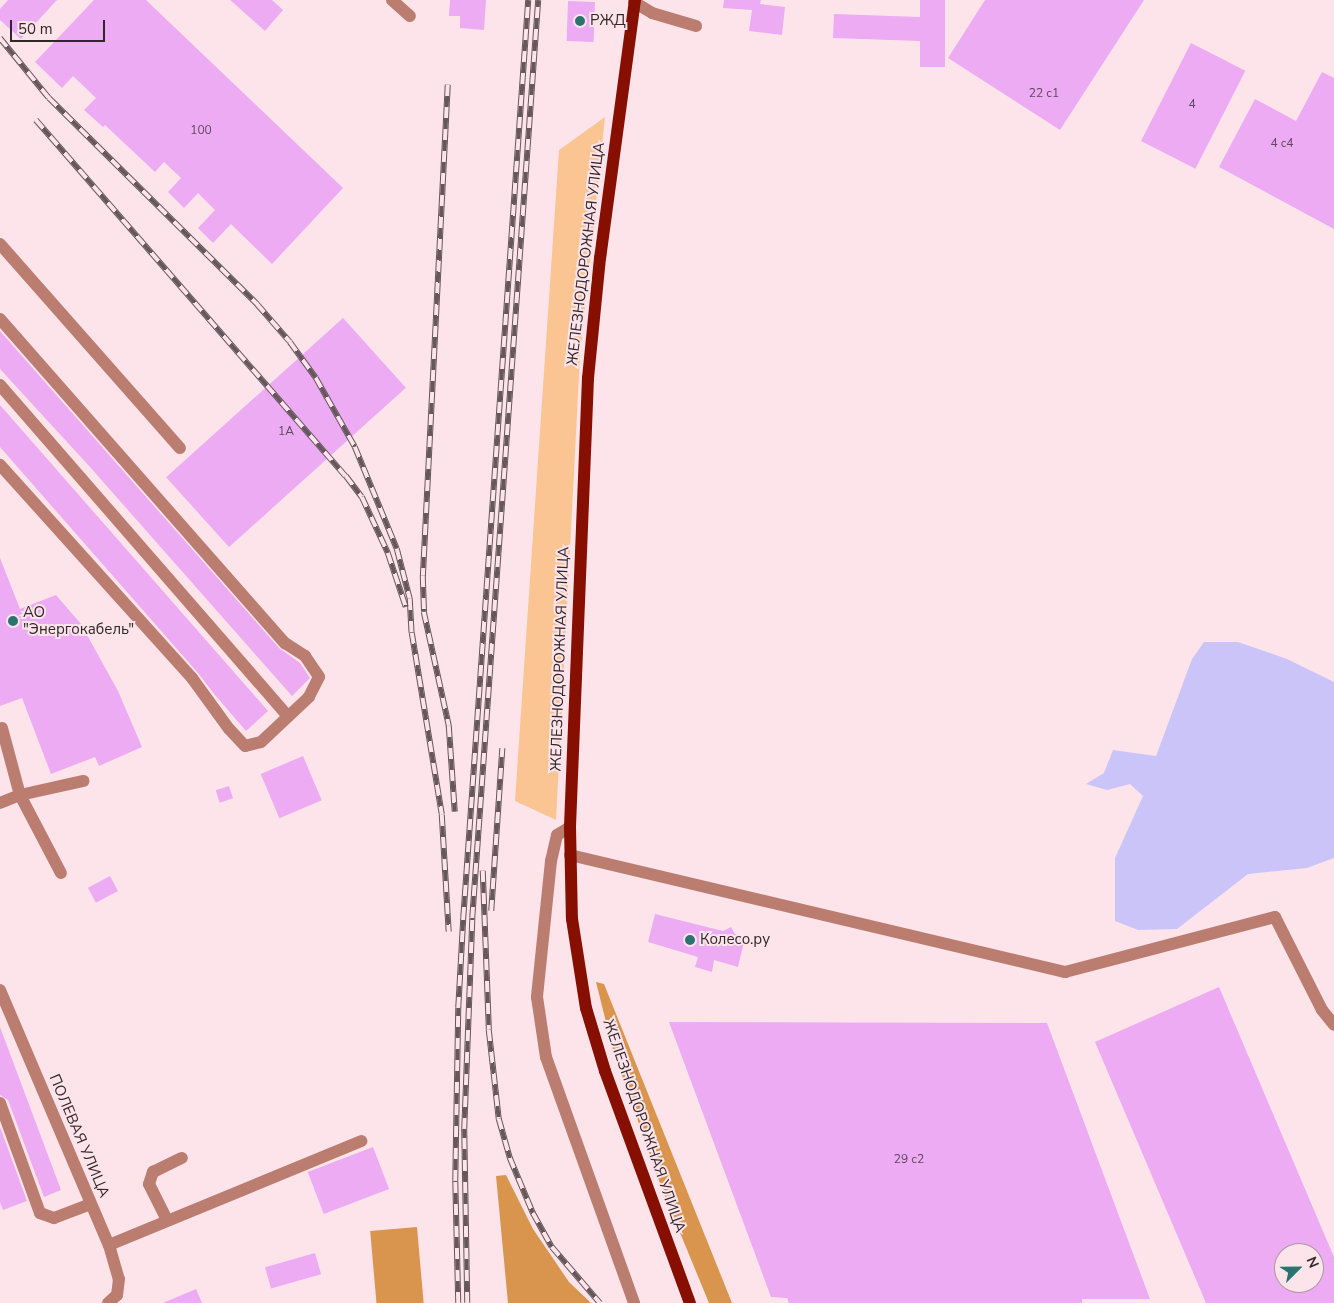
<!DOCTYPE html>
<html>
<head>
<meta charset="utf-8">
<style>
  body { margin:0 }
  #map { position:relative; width:1334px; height:1303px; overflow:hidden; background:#fde4eb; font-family:"Nunito Sans",sans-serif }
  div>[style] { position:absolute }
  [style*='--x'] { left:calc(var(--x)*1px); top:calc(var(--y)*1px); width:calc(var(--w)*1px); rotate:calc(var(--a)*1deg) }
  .green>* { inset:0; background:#fac592 }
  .forest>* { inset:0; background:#d9954d; transform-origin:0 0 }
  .water>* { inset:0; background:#cac4f8 }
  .building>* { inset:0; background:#edabf3; transform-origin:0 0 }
  .minor>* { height:12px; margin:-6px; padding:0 6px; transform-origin:6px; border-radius:6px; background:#bc7d71 }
  .major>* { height:12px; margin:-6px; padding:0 6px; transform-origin:6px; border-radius:6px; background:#860f00 }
  .rail>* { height:5.5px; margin-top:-2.75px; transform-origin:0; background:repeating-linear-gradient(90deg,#fde4eb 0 11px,#65575b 0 22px); box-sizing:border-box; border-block:1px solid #65575b }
  .dots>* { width:14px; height:14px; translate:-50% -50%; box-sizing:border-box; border:2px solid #fde4eb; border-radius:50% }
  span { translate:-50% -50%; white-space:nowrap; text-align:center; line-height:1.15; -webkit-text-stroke:4px #fde4eb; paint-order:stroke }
  .number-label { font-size:12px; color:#5f485c }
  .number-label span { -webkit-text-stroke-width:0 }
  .poi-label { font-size:15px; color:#30272a }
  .left { translate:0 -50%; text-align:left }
  .street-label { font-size:15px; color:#30272a }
  .north { position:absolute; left:1274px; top:1243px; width:50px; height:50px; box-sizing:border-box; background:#fde4eb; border:1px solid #ab989e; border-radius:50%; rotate:67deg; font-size:14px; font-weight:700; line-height:20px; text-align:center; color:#30272a }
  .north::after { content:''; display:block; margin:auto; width:18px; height:22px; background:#2a736e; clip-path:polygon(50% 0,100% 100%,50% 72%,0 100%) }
  .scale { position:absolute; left:10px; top:20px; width:95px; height:22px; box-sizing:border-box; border:2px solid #30272a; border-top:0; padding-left:6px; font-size:15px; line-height:18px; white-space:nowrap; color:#30272a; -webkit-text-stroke:4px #fde4eb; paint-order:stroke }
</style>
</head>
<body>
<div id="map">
  <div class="green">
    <div style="clip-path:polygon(605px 117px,580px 356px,556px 820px,515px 801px,559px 150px)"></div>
  </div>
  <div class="forest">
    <div style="clip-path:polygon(596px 982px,604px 984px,732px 1303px,709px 1303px,662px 1189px,613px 1050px)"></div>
    <div style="clip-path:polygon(506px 1175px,533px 1229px,569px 1282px,591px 1303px,508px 1303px,496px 1176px)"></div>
    <div style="left:417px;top:1227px;width:76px;height:47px;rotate:85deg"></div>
  </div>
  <div class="water">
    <div style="clip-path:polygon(1204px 642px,1238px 642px,1287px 659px,1334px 682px,1334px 858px,1307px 868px,1248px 874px,1177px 929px,1138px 930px,1115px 921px,1115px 858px,1143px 796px,1130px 784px,1107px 790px,1086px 784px,1104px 773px,1113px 750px,1156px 756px,1192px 659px)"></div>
  </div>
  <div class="building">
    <div style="clip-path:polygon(8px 0,57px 0,21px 39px,0 20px,0 9px)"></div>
    <div style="clip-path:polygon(94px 0,146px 0,343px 188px,272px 264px,231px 224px,213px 243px,198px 228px,215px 210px,198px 193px,184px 208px,168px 192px,181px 178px,164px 162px,155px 172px,105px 125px,103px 127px,84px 110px,96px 98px,73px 76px,62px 88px,35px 62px)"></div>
    <div style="clip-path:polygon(230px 0,272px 0,283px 10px,265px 31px)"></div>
    <div style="clip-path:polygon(450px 0,486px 0,484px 30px,460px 28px,460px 16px,449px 16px)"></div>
    <div style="clip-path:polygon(724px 0,761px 0,760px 4px,785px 7px,782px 35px,749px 31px,752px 10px,723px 8px)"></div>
    <div style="clip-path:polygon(920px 0,945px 0,945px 67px,920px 67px,920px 41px,833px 38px,834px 14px,920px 17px)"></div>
    <div style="clip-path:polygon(985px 0,1144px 0,1060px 130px,948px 58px)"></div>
    <div style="left:568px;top:1px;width:27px;height:40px;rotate:2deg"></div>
    <div style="left:1191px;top:43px;width:61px;height:110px;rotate:27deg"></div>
    <div style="clip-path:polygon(1322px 72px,1334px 78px,1334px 229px,1219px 167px,1255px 99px,1296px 121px)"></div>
    <div style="left:343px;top:318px;width:94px;height:238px;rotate:48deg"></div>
    <div style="clip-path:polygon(0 331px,279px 648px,300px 663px,310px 678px,292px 696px,90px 467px,0 369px)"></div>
    <div style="clip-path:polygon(0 405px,268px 711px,246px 731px,215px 695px,198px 673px,0 447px)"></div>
    <div style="clip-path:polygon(0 558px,20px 609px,56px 595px,81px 624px,118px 691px,142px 747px,99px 766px,95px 757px,51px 774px,22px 698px,0 706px)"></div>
    <div style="left:303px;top:756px;width:48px;height:46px;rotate:67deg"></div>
    <div style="left:229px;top:786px;width:13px;height:14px;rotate:72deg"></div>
    <div style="left:110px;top:876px;width:17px;height:25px;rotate:62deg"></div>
    <div style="clip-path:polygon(655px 914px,723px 931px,731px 927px,735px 934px,745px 937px,738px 967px,714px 960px,712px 972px,695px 967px,698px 957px,648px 942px)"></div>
    <div style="clip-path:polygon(evenodd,1219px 987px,1334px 1257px,1334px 1303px,1206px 1303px,1095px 1042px,1219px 987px,1284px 1253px,1314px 1253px,1314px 1283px,1284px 1283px,1284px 1253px)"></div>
    <div style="clip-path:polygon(669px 1022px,1047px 1023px,1150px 1299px,1082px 1299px,1082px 1303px,789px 1303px,787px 1298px,771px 1297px)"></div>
    <div style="clip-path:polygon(0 1027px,61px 1190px,44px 1197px,8px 1100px,0 1095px)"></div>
    <div style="clip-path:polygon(0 1127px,27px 1201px,3px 1210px,0 1202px)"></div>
    <div style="left:373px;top:1147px;width:45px;height:70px;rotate:69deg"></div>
    <div style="left:315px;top:1253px;width:22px;height:52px;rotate:74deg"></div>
    <div style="clip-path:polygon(196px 1289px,202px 1303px,163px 1303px)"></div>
  </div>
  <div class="minor">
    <div style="--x:392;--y:0;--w:24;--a:42"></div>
    <div style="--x:634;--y:2;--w:21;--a:31"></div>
    <div style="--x:652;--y:13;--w:46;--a:16.5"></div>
    <div style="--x:0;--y:244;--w:272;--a:48.6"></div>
    <div style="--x:0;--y:319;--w:432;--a:48.7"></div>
    <div style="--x:285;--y:643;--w:24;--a:33"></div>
    <div style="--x:305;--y:656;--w:25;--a:56"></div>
    <div style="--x:319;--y:677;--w:22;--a:117"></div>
    <div style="--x:309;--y:697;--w:66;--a:136.8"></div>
    <div style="--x:261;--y:742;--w:16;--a:166"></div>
    <div style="--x:245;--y:746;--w:23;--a:-133"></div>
    <div style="--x:229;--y:729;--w:63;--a:-126"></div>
    <div style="--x:192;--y:678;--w:287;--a:-132"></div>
    <div style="--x:0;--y:385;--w:439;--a:49"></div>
    <div style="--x:2;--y:728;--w:69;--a:75"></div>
    <div style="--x:20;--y:795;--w:88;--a:62.3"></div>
    <div style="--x:0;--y:803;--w:22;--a:-22"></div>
    <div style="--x:20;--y:795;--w:65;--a:-12.5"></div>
    <div style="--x:570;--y:827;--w:15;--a:148"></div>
    <div style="--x:557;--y:835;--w:27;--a:103"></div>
    <div style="--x:551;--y:861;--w:137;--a:95.9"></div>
    <div style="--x:537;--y:997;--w:61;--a:81.5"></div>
    <div style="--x:546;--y:1057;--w:261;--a:70.3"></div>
    <div style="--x:570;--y:855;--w:509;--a:13.3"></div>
    <div style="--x:1065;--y:972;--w:217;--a:-14.7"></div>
    <div style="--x:1275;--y:917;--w:104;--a:63.2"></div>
    <div style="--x:1322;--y:1010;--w:19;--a:51"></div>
    <div style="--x:0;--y:990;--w:277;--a:66.9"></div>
    <div style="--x:109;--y:1245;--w:35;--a:74"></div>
    <div style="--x:119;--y:1279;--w:16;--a:97"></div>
    <div style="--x:117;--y:1295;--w:12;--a:138"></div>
    <div style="--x:0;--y:1103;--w:117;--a:70"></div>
    <div style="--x:40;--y:1213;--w:15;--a:20"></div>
    <div style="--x:54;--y:1218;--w:39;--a:-21"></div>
    <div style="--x:167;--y:1220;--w:40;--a:-116.6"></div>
    <div style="--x:149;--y:1184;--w:13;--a:-72"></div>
    <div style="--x:153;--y:1172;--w:32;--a:-26"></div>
    <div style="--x:109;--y:1245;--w:273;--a:-22.4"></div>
  </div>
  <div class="major">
    <div style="--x:635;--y:0;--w:260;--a:97.7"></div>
    <div style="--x:600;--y:258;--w:121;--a:95.7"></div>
    <div style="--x:588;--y:378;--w:449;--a:92.3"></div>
    <div style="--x:570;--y:827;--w:92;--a:88.8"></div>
    <div style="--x:572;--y:919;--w:90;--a:81.1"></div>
    <div style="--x:586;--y:1008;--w:66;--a:73.2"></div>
    <div style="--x:605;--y:1071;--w:247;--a:69.9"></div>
  </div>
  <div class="rail">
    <div style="--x:0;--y:38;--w:77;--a:50.8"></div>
    <div style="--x:49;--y:98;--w:293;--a:44.7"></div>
    <div style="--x:257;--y:304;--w:50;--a:49"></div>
    <div style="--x:290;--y:342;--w:44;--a:54.2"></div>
    <div style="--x:316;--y:378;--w:79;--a:60.5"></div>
    <div style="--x:355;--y:447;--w:110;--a:67.6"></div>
    <div style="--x:397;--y:549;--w:52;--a:75.4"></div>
    <div style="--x:410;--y:599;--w:34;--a:87"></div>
    <div style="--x:412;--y:633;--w:184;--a:80.6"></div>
    <div style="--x:442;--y:815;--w:117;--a:86.6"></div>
    <div style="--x:448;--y:85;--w:492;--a:92.9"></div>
    <div style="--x:423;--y:576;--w:36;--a:88"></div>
    <div style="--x:424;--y:612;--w:117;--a:77.6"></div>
    <div style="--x:449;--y:726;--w:86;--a:86"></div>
    <div style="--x:36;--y:120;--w:472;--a:49"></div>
    <div style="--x:346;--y:476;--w:26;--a:53"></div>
    <div style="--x:362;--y:497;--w:62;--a:65.1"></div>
    <div style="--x:388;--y:553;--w:57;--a:71.6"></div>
    <div style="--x:483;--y:871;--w:159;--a:87.8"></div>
    <div style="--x:489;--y:1030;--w:90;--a:83.6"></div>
    <div style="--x:499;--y:1119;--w:41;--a:74.2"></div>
    <div style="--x:510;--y:1158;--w:60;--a:67.3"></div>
    <div style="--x:533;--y:1213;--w:39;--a:61"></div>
    <div style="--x:552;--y:1247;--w:74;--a:49.4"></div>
    <div style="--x:491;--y:911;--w:163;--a:-86.1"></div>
    <div style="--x:458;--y:1303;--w:122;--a:-91.4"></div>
    <div style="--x:455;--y:1181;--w:173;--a:-89"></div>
    <div style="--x:458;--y:1008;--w:90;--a:-86.8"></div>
    <div style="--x:463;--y:918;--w:920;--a:-85.95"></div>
    <div style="--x:467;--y:1303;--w:174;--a:-91"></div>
    <div style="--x:464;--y:1129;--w:211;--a:-87.8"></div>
    <div style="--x:472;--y:918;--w:920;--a:-85.89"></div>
  </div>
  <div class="dots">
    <div style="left:580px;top:21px;background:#2a736e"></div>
    <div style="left:13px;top:621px;background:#2a736e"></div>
    <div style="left:690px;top:940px;background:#2a736e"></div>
  </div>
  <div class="number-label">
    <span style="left:1044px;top:94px">22 с1</span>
    <span style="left:1192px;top:105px">4</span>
    <span style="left:201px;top:131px">100</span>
    <span style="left:1282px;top:144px">4 с4</span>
    <span style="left:286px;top:432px">1А</span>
    <span style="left:909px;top:1160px">29 с2</span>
  </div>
  <div class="poi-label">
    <span class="left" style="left:590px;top:21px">РЖД</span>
    <span class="left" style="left:23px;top:621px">АО<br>"Энергокабель"</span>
    <span class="left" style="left:700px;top:940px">Колесо.ру</span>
  </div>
  <div class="street-label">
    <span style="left:586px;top:254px;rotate:-83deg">ЖЕЛЕЗНОДОРОЖНАЯ УЛИЦА</span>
    <span style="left:560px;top:659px;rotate:-88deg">ЖЕЛЕЗНОДОРОЖНАЯ УЛИЦА</span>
    <span style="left:644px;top:1126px;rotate:71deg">ЖЕЛЕЗНОДОРОЖНАЯ УЛИЦА</span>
    <span style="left:79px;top:1136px;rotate:67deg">ПОЛЕВАЯ УЛИЦА</span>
  </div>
  <div class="north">N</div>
  <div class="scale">50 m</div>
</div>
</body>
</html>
